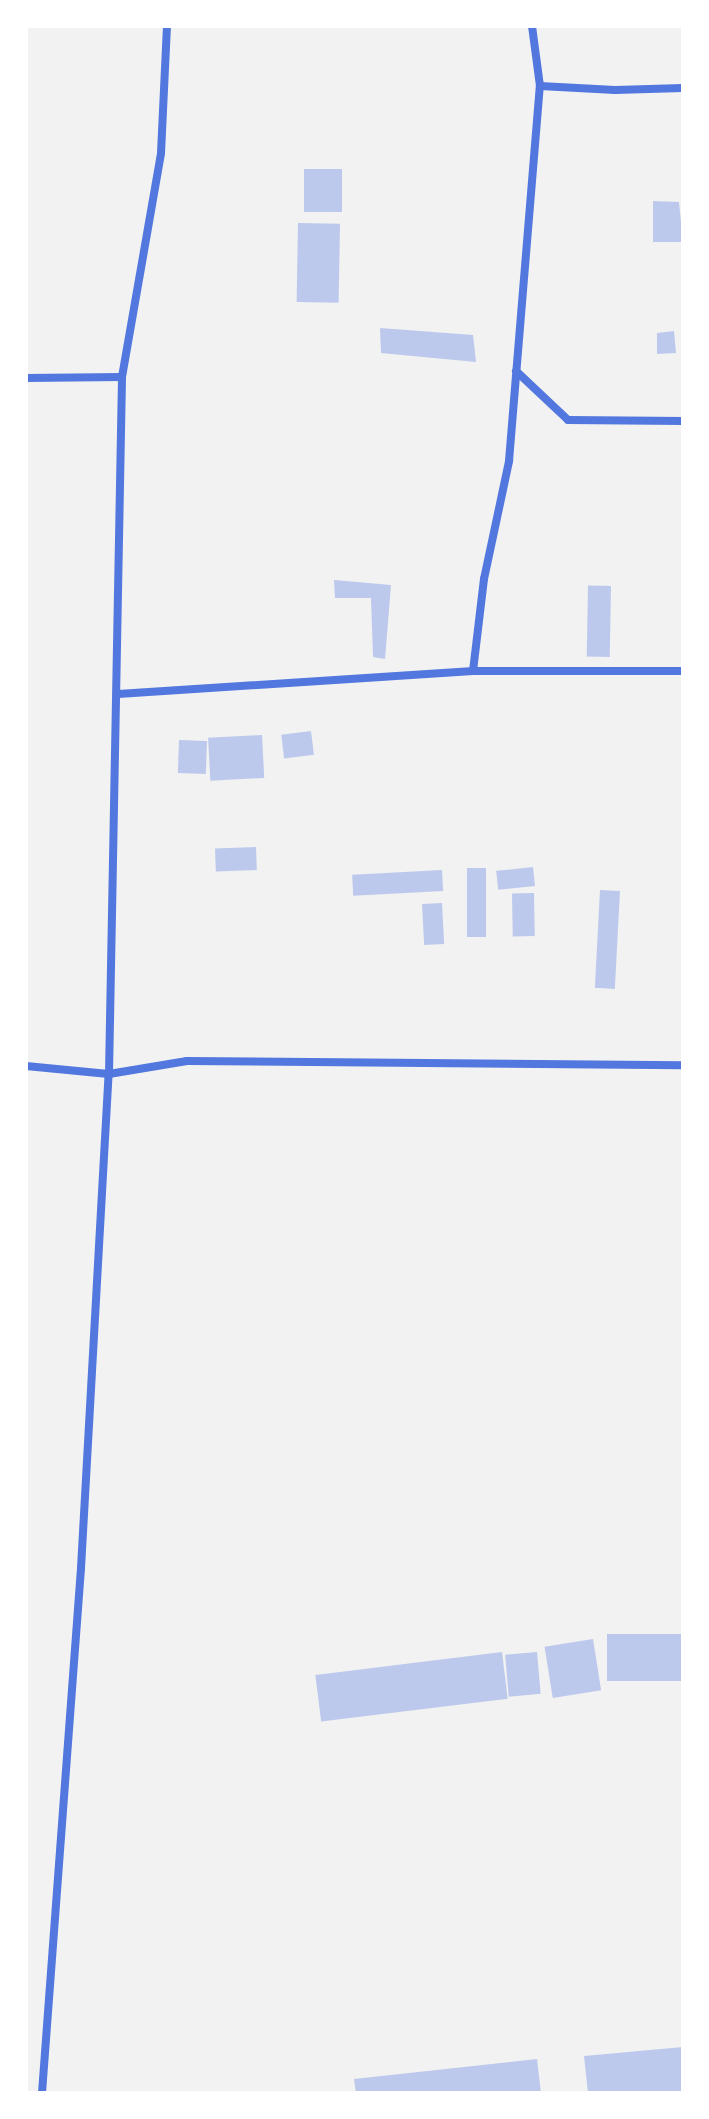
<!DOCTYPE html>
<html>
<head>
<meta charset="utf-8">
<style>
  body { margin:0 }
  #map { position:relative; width:709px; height:2119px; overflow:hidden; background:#f2f2f2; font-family:Barlow,sans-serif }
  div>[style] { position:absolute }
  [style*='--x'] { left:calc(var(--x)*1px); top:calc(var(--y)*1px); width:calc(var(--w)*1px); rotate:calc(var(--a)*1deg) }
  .building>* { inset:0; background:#bdc9ec; transform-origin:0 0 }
  .minor>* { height:8px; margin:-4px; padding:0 4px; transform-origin:4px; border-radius:4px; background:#5277de }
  span { translate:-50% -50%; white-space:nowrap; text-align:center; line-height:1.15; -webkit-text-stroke:8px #fff; paint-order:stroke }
  .frame { position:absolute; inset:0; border:28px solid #fff; pointer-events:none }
</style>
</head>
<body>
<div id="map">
  <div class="building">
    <div style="left:304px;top:169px;width:38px;height:43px"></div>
    <div style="clip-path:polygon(653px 201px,679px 202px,683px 242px,653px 242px)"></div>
    <div style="left:298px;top:223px;width:42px;height:79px;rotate:1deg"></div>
    <div style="clip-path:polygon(380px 328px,473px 335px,476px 362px,381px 353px)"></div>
    <div style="clip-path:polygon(674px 331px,676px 353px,657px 354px,657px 333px)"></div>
    <div style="clip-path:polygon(334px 580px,391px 585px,385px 659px,373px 657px,371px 598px,335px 598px)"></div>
    <div style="left:611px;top:586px;width:71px;height:23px;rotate:91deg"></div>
    <div style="left:311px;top:731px;width:24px;height:30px;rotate:83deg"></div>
    <div style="left:262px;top:735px;width:43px;height:54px;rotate:87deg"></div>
    <div style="left:179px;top:740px;width:28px;height:33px;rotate:2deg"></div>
    <div style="left:256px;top:847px;width:23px;height:41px;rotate:88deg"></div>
    <div style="left:533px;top:867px;width:19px;height:37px;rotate:84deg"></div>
    <div style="left:467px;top:868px;width:19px;height:69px"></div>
    <div style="left:442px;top:870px;width:21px;height:90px;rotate:87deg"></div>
    <div style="left:600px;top:890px;width:20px;height:98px;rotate:3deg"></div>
    <div style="left:534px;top:893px;width:43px;height:22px;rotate:89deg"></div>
    <div style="left:442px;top:903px;width:41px;height:20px;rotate:87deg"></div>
    <div style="left:683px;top:1634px;width:47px;height:76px;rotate:90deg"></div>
    <div style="left:593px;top:1639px;width:52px;height:49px;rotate:81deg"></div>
    <div style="left:502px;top:1652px;width:47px;height:188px;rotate:83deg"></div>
    <div style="left:537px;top:1652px;width:42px;height:32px;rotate:85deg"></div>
    <div style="clip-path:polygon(683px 2047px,683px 2093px,588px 2093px,584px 2056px)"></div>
    <div style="clip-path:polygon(537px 2059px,541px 2093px,356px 2093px,354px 2079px)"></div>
  </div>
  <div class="minor">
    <div style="--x:540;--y:86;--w:75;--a:3.1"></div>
    <div style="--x:615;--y:90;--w:68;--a:-1.7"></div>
    <div style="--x:516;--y:371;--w:71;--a:43.3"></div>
    <div style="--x:568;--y:420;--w:115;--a:0.5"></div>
    <div style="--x:26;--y:378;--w:96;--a:-0.6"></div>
    <div style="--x:473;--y:671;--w:93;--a:-83.2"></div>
    <div style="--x:484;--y:579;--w:121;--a:-78"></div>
    <div style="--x:509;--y:461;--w:376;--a:-85.3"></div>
    <div style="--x:540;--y:86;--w:61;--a:-97.6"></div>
    <div style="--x:118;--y:694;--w:356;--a:-3.7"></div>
    <div style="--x:473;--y:671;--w:210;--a:0"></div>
    <div style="--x:26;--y:1066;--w:83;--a:5.5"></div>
    <div style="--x:109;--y:1074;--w:79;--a:-9.5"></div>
    <div style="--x:187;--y:1061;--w:496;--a:0.5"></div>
    <div style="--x:42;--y:2093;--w:526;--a:-85.75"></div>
    <div style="--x:81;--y:1568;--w:495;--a:-86.8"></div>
    <div style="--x:109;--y:1074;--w:697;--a:-88.93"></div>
    <div style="--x:122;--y:377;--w:227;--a:-80.1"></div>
    <div style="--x:161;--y:153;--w:127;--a:-87.3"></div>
  </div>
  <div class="frame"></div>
</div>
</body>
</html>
